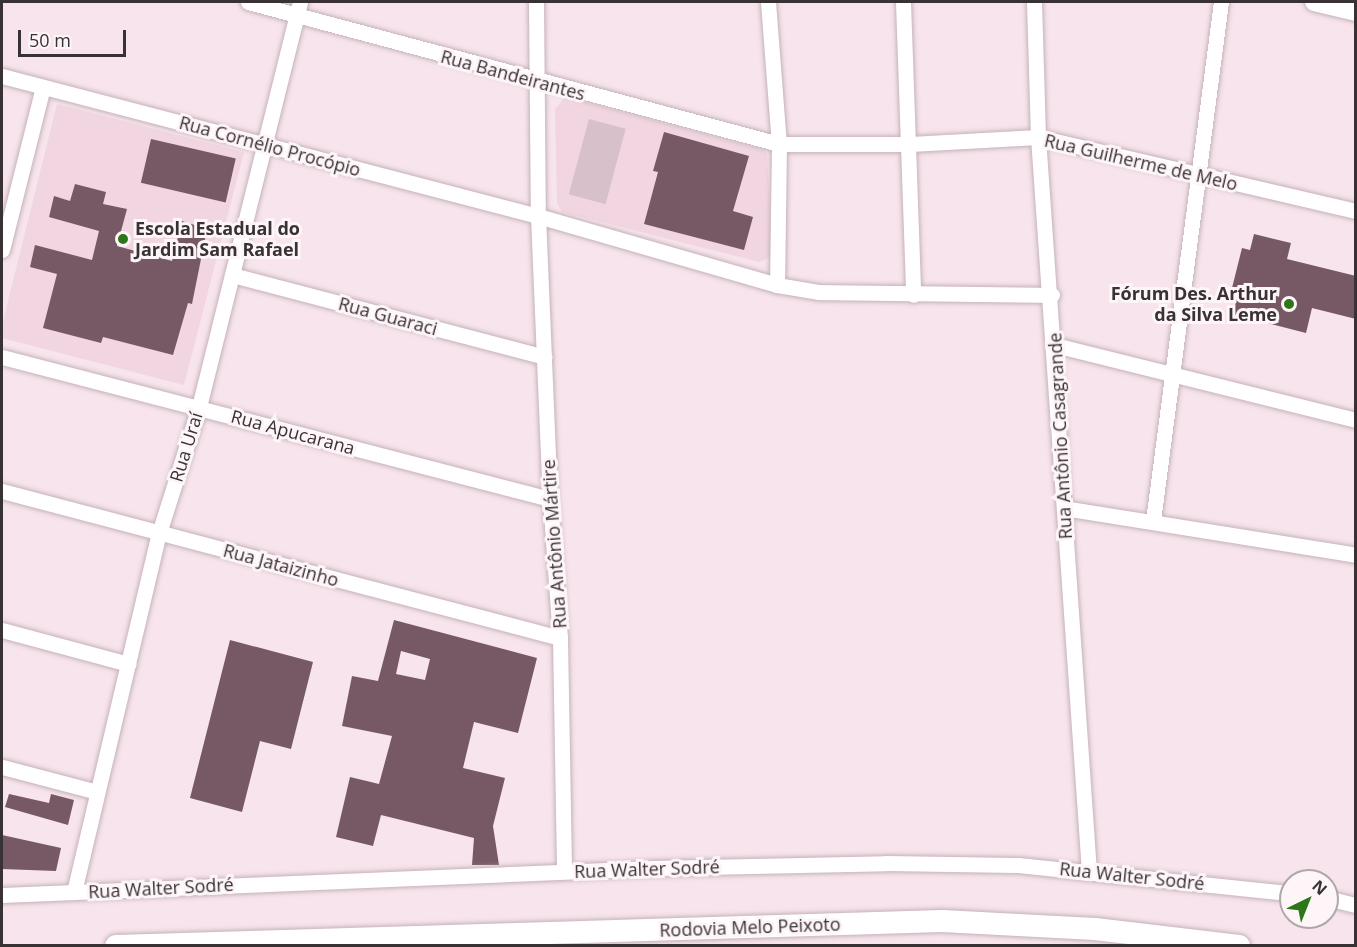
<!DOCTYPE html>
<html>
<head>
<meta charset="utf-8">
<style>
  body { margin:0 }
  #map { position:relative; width:1357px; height:947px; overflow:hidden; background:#f7e4ec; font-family:"Open Sans",sans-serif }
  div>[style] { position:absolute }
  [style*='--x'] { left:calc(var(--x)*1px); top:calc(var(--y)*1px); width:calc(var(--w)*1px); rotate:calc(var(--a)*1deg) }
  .built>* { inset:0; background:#f1d6e1 }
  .green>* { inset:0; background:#d8c0ca; transform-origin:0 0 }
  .building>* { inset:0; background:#775966; transform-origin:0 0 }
  .roads { filter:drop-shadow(0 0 2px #c5b2ba) drop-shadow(0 0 2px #c5b2ba) }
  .minor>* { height:15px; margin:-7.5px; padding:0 7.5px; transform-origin:7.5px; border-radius:7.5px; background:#fff }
  .tertiary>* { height:18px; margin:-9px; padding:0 9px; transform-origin:9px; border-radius:9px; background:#fff }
  .primary>* { height:22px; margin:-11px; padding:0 11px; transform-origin:11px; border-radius:11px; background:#fff }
  .dots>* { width:16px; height:16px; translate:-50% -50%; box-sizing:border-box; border:3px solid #fdf5f8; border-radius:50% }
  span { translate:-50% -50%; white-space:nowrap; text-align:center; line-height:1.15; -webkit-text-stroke:6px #fdf5f8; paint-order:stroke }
  .street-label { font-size:18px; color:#393235 }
  .poi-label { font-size:18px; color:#393235; font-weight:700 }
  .left { translate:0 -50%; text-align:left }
  .right { translate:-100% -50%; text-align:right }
  .frame { position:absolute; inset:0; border:3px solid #393235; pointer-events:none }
  .north { position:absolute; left:1279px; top:869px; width:60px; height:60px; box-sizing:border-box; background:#fdf5f8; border:2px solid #afa7aa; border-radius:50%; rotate:43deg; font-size:16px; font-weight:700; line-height:24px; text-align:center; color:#393235 }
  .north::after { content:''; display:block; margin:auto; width:21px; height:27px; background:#2d761a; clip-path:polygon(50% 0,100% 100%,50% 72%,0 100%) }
  .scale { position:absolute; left:18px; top:30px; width:108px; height:27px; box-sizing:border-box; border:3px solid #393235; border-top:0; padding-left:8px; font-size:18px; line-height:21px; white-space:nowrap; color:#393235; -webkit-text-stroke:4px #fdf5f8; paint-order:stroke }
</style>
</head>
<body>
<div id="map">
  <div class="built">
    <div style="clip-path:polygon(565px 97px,764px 150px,767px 154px,772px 256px,759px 262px,562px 212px,557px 203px,555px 109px)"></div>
    <div style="clip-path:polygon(57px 104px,244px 152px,184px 385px,2px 338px,2px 325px)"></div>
  </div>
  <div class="green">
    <div style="left:589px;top:119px;width:38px;height:78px;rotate:15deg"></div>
  </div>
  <div class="building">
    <div style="clip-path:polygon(664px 132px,749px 156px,733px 211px,753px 217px,744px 250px,644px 224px,658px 172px,653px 171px)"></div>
    <div style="left:151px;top:139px;width:87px;height:45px;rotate:13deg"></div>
    <div style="clip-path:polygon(75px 184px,106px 192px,103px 204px,127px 209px,117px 246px,172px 261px,182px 221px,207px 229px,192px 304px,188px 303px,173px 355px,103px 337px,101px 343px,43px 328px,57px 274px,30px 267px,35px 245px,92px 260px,99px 231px,49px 217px,54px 196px,70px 201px)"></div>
    <div style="clip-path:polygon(1254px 234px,1291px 243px,1287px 259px,1356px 276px,1356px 319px,1312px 308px,1306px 333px,1233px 314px,1239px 290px,1232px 288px,1242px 248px,1250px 250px)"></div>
    <div style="clip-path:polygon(evenodd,394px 620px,537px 658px,518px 733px,474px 722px,463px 768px,505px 778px,493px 826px,499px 865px,472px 865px,474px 838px,381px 815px,373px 846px,336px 837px,350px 777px,379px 784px,392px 736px,342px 726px,352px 676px,378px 681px,394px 620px,401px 651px,430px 659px,425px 680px,396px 674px,401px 651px)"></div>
    <div style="clip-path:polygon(230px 640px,313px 662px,291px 749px,260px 741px,242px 812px,190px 798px)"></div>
    <div style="clip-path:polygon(9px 794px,49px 803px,51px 794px,74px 800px,68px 825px,5px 807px)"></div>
    <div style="clip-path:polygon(2px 835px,61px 848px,56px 871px,2px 869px)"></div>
  </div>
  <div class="roads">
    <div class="minor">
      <div style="--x:248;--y:2;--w:550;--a:14.97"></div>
      <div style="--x:779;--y:144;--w:131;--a:0"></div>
      <div style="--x:910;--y:144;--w:128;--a:-3.1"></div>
      <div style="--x:1038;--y:137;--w:326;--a:13.1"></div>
      <div style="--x:536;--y:2;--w:214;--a:89.5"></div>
      <div style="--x:538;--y:216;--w:283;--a:87.6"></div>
      <div style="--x:550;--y:499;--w:139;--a:85.9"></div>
      <div style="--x:560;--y:638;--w:233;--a:89"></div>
      <div style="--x:768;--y:2;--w:142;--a:85.6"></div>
      <div style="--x:779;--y:144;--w:141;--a:90.8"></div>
      <div style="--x:903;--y:2;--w:293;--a:88"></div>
      <div style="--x:1034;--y:2;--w:135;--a:88.3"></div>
      <div style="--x:1038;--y:137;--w:736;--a:86.03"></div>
      <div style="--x:2;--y:76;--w:554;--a:14.64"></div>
      <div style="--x:538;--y:216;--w:249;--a:16.1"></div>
      <div style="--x:777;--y:285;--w:43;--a:9.5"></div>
      <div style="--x:819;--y:292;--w:233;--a:0.7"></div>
      <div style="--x:2;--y:250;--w:168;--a:-75.9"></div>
      <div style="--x:232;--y:275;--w:323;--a:14.7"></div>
      <div style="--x:1055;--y:345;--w:310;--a:14"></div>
      <div style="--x:2;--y:357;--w:566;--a:14.53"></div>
      <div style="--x:2;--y:491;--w:577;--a:14.76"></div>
      <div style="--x:1064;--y:508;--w:296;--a:9.1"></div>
      <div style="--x:1153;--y:521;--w:523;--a:-82.54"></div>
      <div style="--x:2;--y:630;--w:131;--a:15"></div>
      <div style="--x:2;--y:767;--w:98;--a:14.7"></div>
      <div style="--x:74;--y:892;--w:369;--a:-76.7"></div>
      <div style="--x:159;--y:533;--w:132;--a:-72.4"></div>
      <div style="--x:199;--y:407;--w:417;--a:-76"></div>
      <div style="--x:2;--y:895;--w:654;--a:-2.37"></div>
      <div style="--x:655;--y:868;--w:231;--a:-1.2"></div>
      <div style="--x:886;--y:863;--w:132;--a:0.9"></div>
      <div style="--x:1018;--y:865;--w:274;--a:5.9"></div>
      <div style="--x:1327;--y:898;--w:30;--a:14"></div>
    </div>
    <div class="tertiary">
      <div style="--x:1314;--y:2;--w:43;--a:13.4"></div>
    </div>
    <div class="primary">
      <div style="--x:116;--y:946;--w:826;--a:-1.73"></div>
      <div style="--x:942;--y:921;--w:153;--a:3"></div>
      <div style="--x:1095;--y:929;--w:145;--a:6.7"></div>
    </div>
  </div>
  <div class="dots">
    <div style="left:123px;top:239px;background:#2d761a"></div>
    <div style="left:1289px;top:304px;background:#2d761a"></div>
  </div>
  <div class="street-label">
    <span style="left:513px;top:75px;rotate:15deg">Rua Bandeirantes</span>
    <span style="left:270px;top:146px;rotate:15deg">Rua Cornélio Procópio</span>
    <span style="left:1141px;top:162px;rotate:13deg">Rua Guilherme de Melo</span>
    <span style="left:388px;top:316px;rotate:15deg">Rua Guaraci</span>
    <span style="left:293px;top:432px;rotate:15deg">Rua Apucarana</span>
    <span style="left:1060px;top:436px;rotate:-93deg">Rua Antônio Casagrande</span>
    <span style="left:186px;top:447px;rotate:-73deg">Rua Uraí</span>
    <span style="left:554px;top:544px;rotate:-94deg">Rua Antônio Mártire</span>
    <span style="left:281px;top:565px;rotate:15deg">Rua Jataizinho</span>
    <span style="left:647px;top:869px;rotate:-2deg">Rua Walter Sodré</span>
    <span style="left:1132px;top:876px;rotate:6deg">Rua Walter Sodré</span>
    <span style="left:161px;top:888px;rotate:-3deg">Rua Walter Sodré</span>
    <span style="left:750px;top:927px;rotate:-2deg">Rodovia Melo Peixoto</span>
  </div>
  <div class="poi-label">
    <span class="left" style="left:135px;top:239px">Escola Estadual do<br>Jardim Sam Rafael</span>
    <span class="right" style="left:1277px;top:304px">Fórum Des. Arthur<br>da Silva Leme</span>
  </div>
  <div class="frame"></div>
  <div class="north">N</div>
  <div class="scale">50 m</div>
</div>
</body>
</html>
